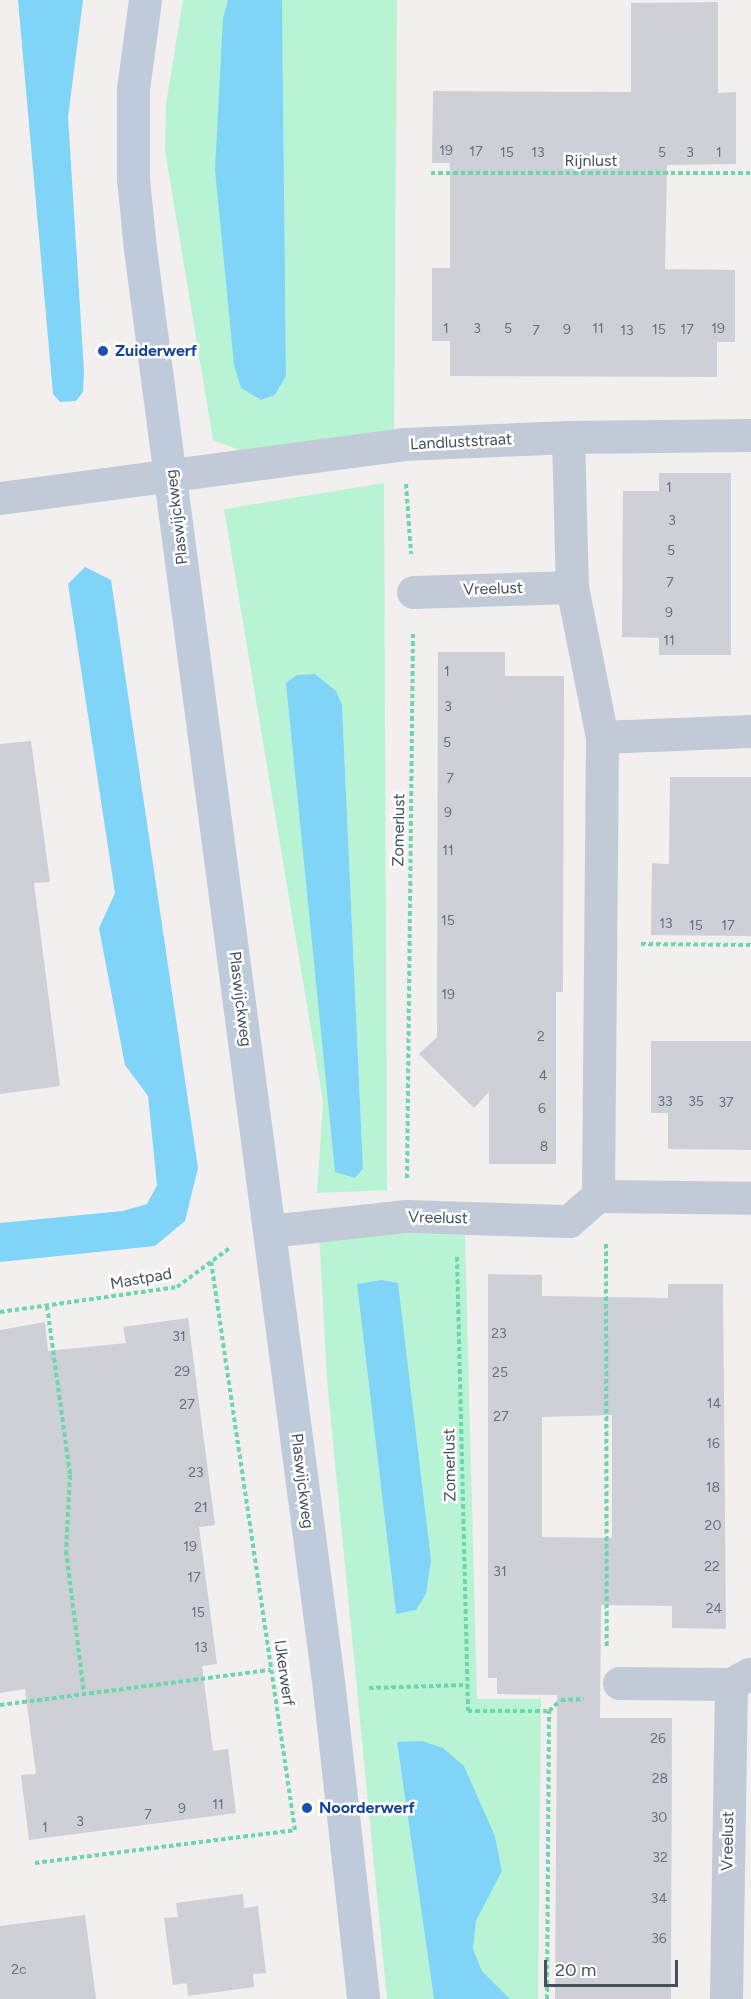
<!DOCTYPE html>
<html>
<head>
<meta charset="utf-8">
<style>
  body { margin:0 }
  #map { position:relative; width:751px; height:1999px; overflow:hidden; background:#f2efee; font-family:Figtree,sans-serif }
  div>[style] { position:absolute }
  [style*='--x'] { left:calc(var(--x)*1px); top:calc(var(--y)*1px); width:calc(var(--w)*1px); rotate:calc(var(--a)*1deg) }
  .green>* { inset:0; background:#b8f4d4 }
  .water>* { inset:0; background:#80d4f7 }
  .building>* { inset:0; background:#cdd0d7 }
  .path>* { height:4px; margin-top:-2px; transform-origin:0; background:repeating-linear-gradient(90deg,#6cd7ab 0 4.5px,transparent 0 7.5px) }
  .street>* { height:33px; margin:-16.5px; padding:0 16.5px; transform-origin:16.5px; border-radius:16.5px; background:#c1cad6 }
  .secondary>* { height:33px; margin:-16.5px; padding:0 16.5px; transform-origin:16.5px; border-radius:16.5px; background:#bfcada }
  .dots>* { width:16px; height:16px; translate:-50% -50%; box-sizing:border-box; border:3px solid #fff; border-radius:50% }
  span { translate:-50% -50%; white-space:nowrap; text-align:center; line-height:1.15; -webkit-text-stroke:5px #fff; paint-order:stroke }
  .number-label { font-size:14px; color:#67707d }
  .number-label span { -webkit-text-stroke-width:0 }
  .street-label { font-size:16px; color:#45505f }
  .transit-label { font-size:16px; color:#164399; font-weight:700 }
  .left { translate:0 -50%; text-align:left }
  .scale { position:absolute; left:544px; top:1960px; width:134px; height:27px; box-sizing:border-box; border:3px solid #45505f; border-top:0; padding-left:8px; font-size:18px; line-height:21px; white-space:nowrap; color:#45505f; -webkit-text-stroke:4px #fff; paint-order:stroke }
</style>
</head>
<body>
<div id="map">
  <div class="green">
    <div style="clip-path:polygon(183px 0,228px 0,223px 18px,241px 388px,262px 400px,275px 395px,286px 376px,282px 0,397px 0,394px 435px,245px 452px,213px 440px,165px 150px,166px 104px)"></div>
    <div style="clip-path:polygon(evenodd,384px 483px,387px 1190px,317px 1193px,323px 1101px,224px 509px,384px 483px,342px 705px,363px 1169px,355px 1178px,342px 705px)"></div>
    <div style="clip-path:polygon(evenodd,319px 1231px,465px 1235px,477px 1699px,541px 1699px,538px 1999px,510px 1999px,482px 1971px,473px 1949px,476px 1921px,502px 1871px,495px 1836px,464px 1766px,397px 1742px,434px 1999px,387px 1999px,327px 1380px,319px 1231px,381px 1280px,396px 1614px,357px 1284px,381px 1280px)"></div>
  </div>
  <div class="water">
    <div style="clip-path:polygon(18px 0,83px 0,68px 117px,84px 371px,83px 392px,76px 401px,60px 402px,53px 394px)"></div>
    <div style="clip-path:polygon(228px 0,282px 0,286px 376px,275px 395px,261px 400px,241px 388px,234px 365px,215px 170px,223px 18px)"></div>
    <div style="clip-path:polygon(85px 567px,111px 580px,198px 1168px,185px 1221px,155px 1246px,0 1262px,0 1223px,123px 1211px,147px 1204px,157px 1185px,148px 1096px,125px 1065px,99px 928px,115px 893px,68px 584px)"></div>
    <div style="clip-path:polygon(315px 674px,336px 691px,342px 705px,363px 1169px,355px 1178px,335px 1172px,286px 683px,297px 675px)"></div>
    <div style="clip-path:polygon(381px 1280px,398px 1283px,431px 1560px,426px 1594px,416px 1610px,396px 1614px,357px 1284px)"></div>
    <div style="clip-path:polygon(422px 1741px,443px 1748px,464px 1766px,495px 1836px,502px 1871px,476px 1921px,473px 1949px,482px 1971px,510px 1999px,434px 1999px,397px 1742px)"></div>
  </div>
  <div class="building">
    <div style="clip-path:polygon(718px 2px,718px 93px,736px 92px,736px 164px,667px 165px,665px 269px,735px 270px,735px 342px,717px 342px,717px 377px,450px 376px,450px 341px,432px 341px,432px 268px,450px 268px,450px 163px,432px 163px,433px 91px,631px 92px,631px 3px)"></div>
    <div style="clip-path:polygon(659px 473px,731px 473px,731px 655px,659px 655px,659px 638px,622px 637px,623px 491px,659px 491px)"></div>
    <div style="clip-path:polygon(438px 652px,505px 652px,505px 676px,564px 676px,563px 992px,556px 992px,556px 1164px,489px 1164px,489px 1092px,474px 1108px,419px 1054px,437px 1037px)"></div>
    <div style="clip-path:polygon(31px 741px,50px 882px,34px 883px,60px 1086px,0 1094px,0 744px)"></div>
    <div style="clip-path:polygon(670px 777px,751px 777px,751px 936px,651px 935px,652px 863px,669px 864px)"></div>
    <div style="clip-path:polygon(651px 1041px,751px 1041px,751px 1150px,668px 1149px,668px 1113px,651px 1113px)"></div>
    <div style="clip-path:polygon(evenodd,488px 1274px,542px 1275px,542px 1296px,668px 1298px,668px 1284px,723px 1284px,726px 1629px,672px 1628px,672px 1606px,601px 1605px,600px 1718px,672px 1718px,671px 1999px,555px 1999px,557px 1695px,497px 1694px,497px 1678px,488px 1678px,488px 1274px,612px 1415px,612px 1538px,542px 1537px,542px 1417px,612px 1415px)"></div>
    <div style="clip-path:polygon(188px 1318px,215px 1525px,199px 1527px,217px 1664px,202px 1666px,213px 1751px,228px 1749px,236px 1813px,29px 1840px,21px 1775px,36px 1774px,25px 1689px,0 1693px,0 1330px,45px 1322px,48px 1351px,126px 1343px,123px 1327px)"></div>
    <div style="clip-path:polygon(243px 1894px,244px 1908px,258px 1906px,266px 1973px,253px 1974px,254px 1987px,188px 1996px,187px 1983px,173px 1985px,164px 1918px,178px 1917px,176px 1903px)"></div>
    <div style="clip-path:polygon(85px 1915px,96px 1999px,0 1999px,0 1926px)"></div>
  </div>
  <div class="path">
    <div style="--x:431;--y:173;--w:320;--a:0"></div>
    <div style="--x:406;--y:484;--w:70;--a:85.9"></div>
    <div style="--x:641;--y:944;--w:110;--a:0.5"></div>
    <div style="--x:407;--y:1178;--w:547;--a:-89.37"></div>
    <div style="--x:606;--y:1244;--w:403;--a:89.9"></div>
    <div style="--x:457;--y:1257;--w:454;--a:88.6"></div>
    <div style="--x:468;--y:1711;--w:81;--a:0"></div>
    <div style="--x:549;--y:1711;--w:16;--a:-43"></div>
    <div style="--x:561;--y:1700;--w:23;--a:-2"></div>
    <div style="--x:47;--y:1306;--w:171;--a:82.2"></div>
    <div style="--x:70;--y:1475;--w:76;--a:93"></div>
    <div style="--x:66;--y:1551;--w:144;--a:82.8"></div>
    <div style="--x:0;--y:1312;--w:179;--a:-8"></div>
    <div style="--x:177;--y:1287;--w:67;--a:-36.5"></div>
    <div style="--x:369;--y:1688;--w:98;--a:-1.8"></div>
    <div style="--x:0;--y:1705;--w:273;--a:-7.4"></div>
    <div style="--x:35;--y:1863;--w:262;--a:-7.2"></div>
    <div style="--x:295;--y:1830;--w:575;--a:-98.4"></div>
    <div style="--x:547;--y:1999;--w:288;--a:-89.6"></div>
  </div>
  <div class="street">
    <div style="--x:568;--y:437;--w:150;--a:88.5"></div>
    <div style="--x:572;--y:587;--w:153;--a:78.7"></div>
    <div style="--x:602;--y:737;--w:459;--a:90.5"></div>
    <div style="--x:0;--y:498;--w:407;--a:-7.6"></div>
    <div style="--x:403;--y:444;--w:165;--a:-2.4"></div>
    <div style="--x:568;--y:437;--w:183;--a:-0.6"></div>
    <div style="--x:413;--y:592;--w:159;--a:-1.8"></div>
    <div style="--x:602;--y:737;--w:149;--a:-2.3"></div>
    <div style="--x:270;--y:1231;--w:137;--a:-6.3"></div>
    <div style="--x:406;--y:1216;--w:163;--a:1.8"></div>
    <div style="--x:569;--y:1221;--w:38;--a:-41"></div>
    <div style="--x:598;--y:1196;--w:153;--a:0.7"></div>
    <div style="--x:619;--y:1683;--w:112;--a:0.5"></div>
    <div style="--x:731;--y:1684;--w:21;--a:-29"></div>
    <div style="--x:726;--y:1999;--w:315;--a:-89.1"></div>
  </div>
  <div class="secondary">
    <div style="--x:145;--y:0;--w:90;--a:97.7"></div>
    <div style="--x:133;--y:89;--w:89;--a:90"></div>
    <div style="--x:133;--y:178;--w:71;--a:84.4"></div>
    <div style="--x:140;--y:249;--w:1452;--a:82.52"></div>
    <div style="--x:329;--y:1689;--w:312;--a:83.7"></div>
  </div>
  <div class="dots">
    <div style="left:103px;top:351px;background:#1a4fb4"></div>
    <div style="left:307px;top:1808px;background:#1a4fb4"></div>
  </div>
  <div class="number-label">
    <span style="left:446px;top:151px">19</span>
    <span style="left:476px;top:152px">17</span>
    <span style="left:507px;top:153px">15</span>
    <span style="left:538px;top:153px">13</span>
    <span style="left:662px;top:153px">5</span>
    <span style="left:690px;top:153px">3</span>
    <span style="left:719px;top:153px">1</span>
    <span style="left:446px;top:329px">1</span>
    <span style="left:477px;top:329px">3</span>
    <span style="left:508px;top:329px">5</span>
    <span style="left:598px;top:329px">11</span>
    <span style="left:718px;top:329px">19</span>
    <span style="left:567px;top:330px">9</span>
    <span style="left:659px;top:330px">15</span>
    <span style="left:687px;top:330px">17</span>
    <span style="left:536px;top:331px">7</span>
    <span style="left:627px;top:331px">13</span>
    <span style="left:669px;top:488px">1</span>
    <span style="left:672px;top:521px">3</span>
    <span style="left:671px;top:551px">5</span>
    <span style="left:670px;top:583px">7</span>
    <span style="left:669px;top:613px">9</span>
    <span style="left:669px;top:641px">11</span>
    <span style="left:447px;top:672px">1</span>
    <span style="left:448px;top:707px">3</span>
    <span style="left:447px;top:743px">5</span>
    <span style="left:450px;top:779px">7</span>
    <span style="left:448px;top:813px">9</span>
    <span style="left:448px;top:851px">11</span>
    <span style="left:448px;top:921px">15</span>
    <span style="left:666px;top:924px">13</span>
    <span style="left:696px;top:926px">15</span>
    <span style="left:728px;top:926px">17</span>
    <span style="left:448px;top:995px">19</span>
    <span style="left:541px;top:1037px">2</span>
    <span style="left:543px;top:1076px">4</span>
    <span style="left:665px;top:1102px">33</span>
    <span style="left:696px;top:1102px">35</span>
    <span style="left:726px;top:1103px">37</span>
    <span style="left:542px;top:1109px">6</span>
    <span style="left:544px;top:1147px">8</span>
    <span style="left:499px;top:1334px">23</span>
    <span style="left:179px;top:1337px">31</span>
    <span style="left:182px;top:1372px">29</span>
    <span style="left:500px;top:1373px">25</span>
    <span style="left:714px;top:1404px">14</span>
    <span style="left:187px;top:1405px">27</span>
    <span style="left:501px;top:1417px">27</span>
    <span style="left:713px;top:1444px">16</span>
    <span style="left:196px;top:1473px">23</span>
    <span style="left:713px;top:1488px">18</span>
    <span style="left:201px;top:1508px">21</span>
    <span style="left:713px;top:1526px">20</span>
    <span style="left:190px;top:1547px">19</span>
    <span style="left:712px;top:1567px">22</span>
    <span style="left:500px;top:1572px">31</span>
    <span style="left:194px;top:1578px">17</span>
    <span style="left:714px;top:1609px">24</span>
    <span style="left:198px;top:1613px">15</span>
    <span style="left:201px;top:1648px">13</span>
    <span style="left:658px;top:1739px">26</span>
    <span style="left:660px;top:1779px">28</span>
    <span style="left:218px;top:1805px">11</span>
    <span style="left:182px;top:1809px">9</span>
    <span style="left:148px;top:1815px">7</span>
    <span style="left:659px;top:1818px">30</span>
    <span style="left:80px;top:1822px">3</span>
    <span style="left:45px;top:1828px">1</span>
    <span style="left:660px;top:1858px">32</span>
    <span style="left:659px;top:1899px">34</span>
    <span style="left:659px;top:1939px">36</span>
    <span style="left:19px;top:1970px">2c</span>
  </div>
  <div class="street-label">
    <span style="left:591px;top:161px">Rijnlust</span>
    <span style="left:461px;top:442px;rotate:-3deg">Landluststraat</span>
    <span style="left:177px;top:517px;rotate:-97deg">Plaswijckweg</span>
    <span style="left:493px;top:589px;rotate:-2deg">Vreelust</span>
    <span style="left:399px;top:830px;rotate:-89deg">Zomerlust</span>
    <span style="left:240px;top:999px;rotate:83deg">Plaswijckweg</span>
    <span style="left:438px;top:1218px;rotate:1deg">Vreelust</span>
    <span style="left:141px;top:1279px;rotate:-10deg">Mastpad</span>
    <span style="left:450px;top:1465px;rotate:-91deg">Zomerlust</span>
    <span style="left:302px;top:1481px;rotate:83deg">Plaswijckweg</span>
    <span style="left:284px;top:1673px;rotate:82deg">IJkerwerf</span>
    <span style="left:728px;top:1841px;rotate:-89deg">Vreelust</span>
  </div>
  <div class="transit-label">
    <span class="left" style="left:115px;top:351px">Zuiderwerf</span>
    <span class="left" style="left:319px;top:1808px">Noorderwerf</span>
  </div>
  <div class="scale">20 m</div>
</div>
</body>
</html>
